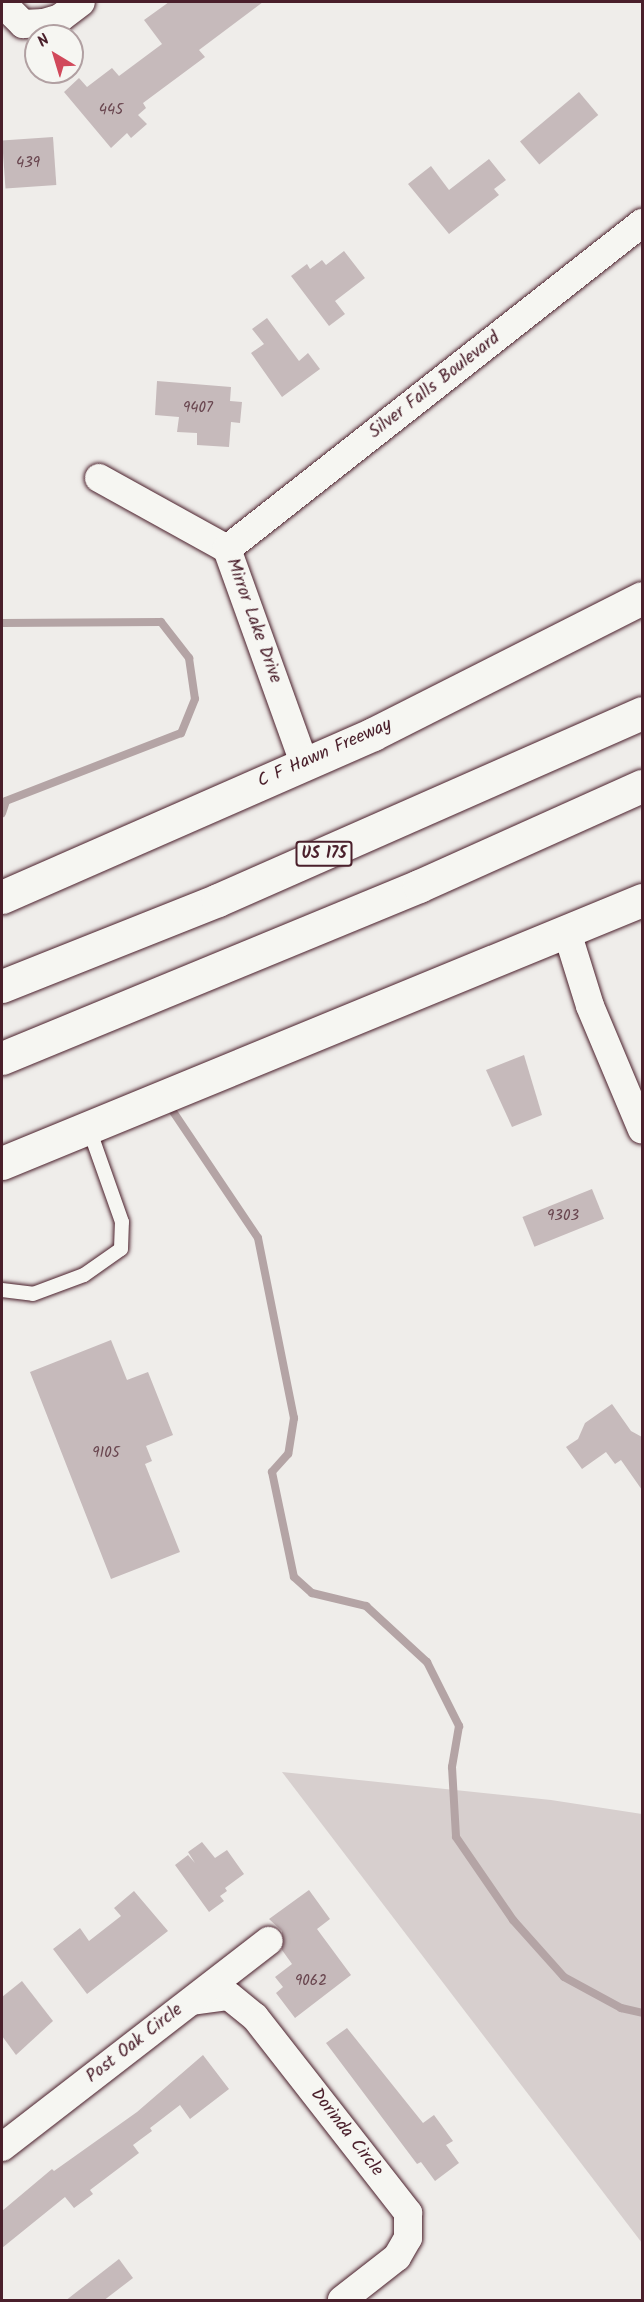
<!DOCTYPE html>
<html>
<head>
<meta charset="utf-8">
<style>
  body { margin:0 }
  #map { position:relative; width:644px; height:2302px; overflow:hidden; background:#efedea; font-family:Kalam,sans-serif }
  div>[style] { position:absolute }
  [style*='--x'] { left:calc(var(--x)*1px); top:calc(var(--y)*1px); width:calc(var(--w)*1px); rotate:calc(var(--a)*1deg) }
  .green>* { inset:0; background:#d7cfce }
  .stream>* { height:8px; margin:-4px; padding:0 4px; transform-origin:4px; border-radius:4px; background:#b4a4a5 }
  .building>* { inset:0; background:#c6babb; transform-origin:0 0 }
  .roads { filter:drop-shadow(0 0 2px #4a1f2b) drop-shadow(0 0 2px #4a1f2b) }
  .lane>* { height:14px; margin:-7px; padding:0 7px; transform-origin:7px; border-radius:7px; background:#f6f6f2 }
  .street>* { height:28px; margin:-14px; padding:0 14px; transform-origin:14px; border-radius:14px; background:#f6f6f2 }
  .secondary>* { height:33px; margin:-16.5px; padding:0 16.5px; transform-origin:16.5px; border-radius:16.5px; background:#f6f6f2 }
  .highway>* { height:33px; margin:-16.5px; padding:0 16.5px; transform-origin:16.5px; border-radius:16.5px; background:#f6f6f2 }
  span { translate:-50% -50%; white-space:nowrap; text-align:center; line-height:1.15; -webkit-text-stroke:4.5px #f6f6f2; paint-order:stroke }
  .number-label { font-size:15px; color:#69464f }
  .number-label span { -webkit-text-stroke-width:0 }
  .shield-label span { padding:2px 4px; background:#f6f6f2; border:2px solid; border-radius:4px; -webkit-text-stroke-width:0 }
  .shield-label { font-size:16px; color:#4a1f2b; font-weight:700 }
  .street-label { font-size:18px; color:#4a1f2b }
  .frame { position:absolute; inset:0; border:3px solid #4a1f2b; pointer-events:none }
  .north { position:absolute; left:24px; top:24px; width:60px; height:60px; box-sizing:border-box; background:#f6f6f2; border:2px solid #b1a0a2; border-radius:50%; rotate:322deg; font-size:16px; font-weight:700; line-height:24px; text-align:center; color:#4a1f2b }
  .north::after { content:''; display:block; margin:auto; width:21px; height:27px; background:#d1495b; clip-path:polygon(50% 0,100% 100%,50% 72%,0 100%) }
</style>
</head>
<body>
<div id="map">
  <div class="green">
    <div style="clip-path:polygon(282px 1772px,551px 1800px,642px 1814px,642px 2243px)"></div>
  </div>
  <div class="stream">
    <div style="--x:2;--y:623;--w:159;--a:-0.4"></div>
    <div style="--x:161;--y:622;--w:46;--a:52.1"></div>
    <div style="--x:189;--y:658;--w:41;--a:81.7"></div>
    <div style="--x:195;--y:699;--w:37;--a:112"></div>
    <div style="--x:181;--y:733;--w:188;--a:158.8"></div>
    <div style="--x:6;--y:801;--w:13;--a:108"></div>
    <div style="--x:172;--y:1110;--w:154;--a:56.1"></div>
    <div style="--x:258;--y:1238;--w:184;--a:78.7"></div>
    <div style="--x:294;--y:1418;--w:36;--a:99"></div>
    <div style="--x:288;--y:1454;--w:24;--a:132"></div>
    <div style="--x:272;--y:1472;--w:107;--a:78.2"></div>
    <div style="--x:294;--y:1577;--w:24;--a:42"></div>
    <div style="--x:312;--y:1593;--w:56;--a:13.5"></div>
    <div style="--x:366;--y:1606;--w:83;--a:42.6"></div>
    <div style="--x:427;--y:1662;--w:72;--a:63.4"></div>
    <div style="--x:459;--y:1726;--w:42;--a:99.7"></div>
    <div style="--x:452;--y:1767;--w:70;--a:86.7"></div>
    <div style="--x:456;--y:1837;--w:101;--a:55.5"></div>
    <div style="--x:513;--y:1920;--w:76;--a:48.2"></div>
    <div style="--x:564;--y:1977;--w:65;--a:28.5"></div>
    <div style="--x:621;--y:2008;--w:22;--a:13"></div>
  </div>
  <div class="building">
    <div style="clip-path:polygon(169px 2px,263px 2px,199px 50px,205px 57px,143px 103px,146px 108px,138px 115px,147px 124px,131px 138px,127px 133px,111px 148px,64px 92px,79px 78px,87px 87px,112px 68px,119px 76px,162px 44px,144px 20px)"></div>
    <div style="left:579px;top:92px;width:30px;height:77px;rotate:50deg"></div>
    <div style="left:53px;top:137px;width:48px;height:51px;rotate:86deg"></div>
    <div style="clip-path:polygon(489px 159px,506px 180px,494px 189px,499px 195px,449px 234px,408px 184px,431px 166px,449px 190px)"></div>
    <div style="clip-path:polygon(344px 251px,365px 278px,335px 301px,345px 314px,329px 326px,291px 276px,307px 264px,310px 269px,322px 260px,326px 265px)"></div>
    <div style="clip-path:polygon(267px 318px,299px 361px,308px 353px,320px 369px,282px 397px,251px 353px,264px 344px,252px 329px)"></div>
    <div style="clip-path:polygon(157px 381px,231px 387px,230px 401px,242px 402px,240px 423px,231px 422px,229px 447px,197px 445px,197px 433px,177px 432px,179px 417px,155px 415px)"></div>
    <div style="clip-path:polygon(524px 1055px,542px 1115px,512px 1127px,486px 1070px)"></div>
    <div style="left:592px;top:1189px;width:32px;height:75px;rotate:68deg"></div>
    <div style="clip-path:polygon(111px 1340px,127px 1380px,148px 1372px,173px 1435px,146px 1446px,152px 1461px,145px 1464px,180px 1552px,111px 1579px,30px 1372px)"></div>
    <div style="clip-path:polygon(612px 1404px,631px 1431px,642px 1437px,642px 1490px,621px 1460px,615px 1464px,606px 1452px,582px 1469px,566px 1447px,578px 1439px,585px 1423px)"></div>
    <div style="clip-path:polygon(202px 1842px,215px 1858px,227px 1850px,244px 1874px,225px 1888px,227px 1891px,220px 1896px,224px 1901px,209px 1912px,175px 1865px,188px 1855px,195px 1863px,188px 1852px)"></div>
    <div style="clip-path:polygon(309px 1890px,330px 1919px,317px 1929px,351px 1975px,295px 2018px,276px 1993px,283px 1987px,275px 1977px,292px 1964px,282px 1950px,282px 1931px,269px 1919px)"></div>
    <div style="clip-path:polygon(134px 1891px,168px 1931px,87px 1994px,53px 1949px,80px 1928px,89px 1941px,121px 1916px,114px 1908px)"></div>
    <div style="clip-path:polygon(22px 1981px,53px 2021px,16px 2055px,2px 2036px,2px 1997px)"></div>
    <div style="clip-path:polygon(347px 2028px,423px 2123px,434px 2115px,453px 2141px,446px 2145px,459px 2163px,435px 2181px,421px 2162px,417px 2164px,326px 2043px)"></div>
    <div style="clip-path:polygon(203px 2055px,229px 2089px,190px 2119px,180px 2105px,150px 2128px,152px 2131px,133px 2145px,139px 2153px,90px 2190px,93px 2194px,74px 2208px,65px 2197px,2px 2248px,2px 2211px,52px 2169px,54px 2171px,137px 2112px)"></div>
    <div style="clip-path:polygon(119px 2259px,133px 2278px,103px 2301px,65px 2301px)"></div>
  </div>
  <div class="roads">
    <div class="lane">
      <div style="--x:2;--y:1290;--w:31;--a:7"></div>
      <div style="--x:33;--y:1294;--w:54;--a:-20.4"></div>
      <div style="--x:84;--y:1275;--w:45;--a:-35.1"></div>
      <div style="--x:121;--y:1249;--w:27;--a:-88"></div>
      <div style="--x:122;--y:1222;--w:99;--a:-109.5"></div>
    </div>
    <div class="street">
      <div style="--x:2;--y:3;--w:30;--a:45"></div>
      <div style="--x:23;--y:24;--w:21;--a:-3"></div>
      <div style="--x:44;--y:23;--w:17;--a:-17"></div>
      <div style="--x:60;--y:18;--w:26;--a:-37"></div>
      <div style="--x:99;--y:478;--w:146;--a:29"></div>
      <div style="--x:227;--y:549;--w:227;--a:70.2"></div>
      <div style="--x:227;--y:549;--w:528;--a:-38.15"></div>
      <div style="--x:567;--y:932;--w:77;--a:72.7"></div>
      <div style="--x:590;--y:1006;--w:134;--a:67.2"></div>
      <div style="--x:192;--y:2001;--w:37;--a:-8"></div>
      <div style="--x:229;--y:1996;--w:33;--a:39"></div>
      <div style="--x:255;--y:2017;--w:249;--a:52"></div>
      <div style="--x:408;--y:2213;--w:25;--a:90"></div>
      <div style="--x:408;--y:2238;--w:22;--a:120"></div>
      <div style="--x:397;--y:2257;--w:70;--a:142"></div>
      <div style="--x:2;--y:2147;--w:337;--a:-37.7"></div>
    </div>
    <div class="secondary">
      <div style="--x:2;--y:897;--w:405;--a:-23.7"></div>
      <div style="--x:373;--y:734;--w:301;--a:-26.8"></div>
      <div style="--x:2;--y:1163;--w:692;--a:-22.34"></div>
    </div>
    <div class="highway">
      <div style="--x:2;--y:986;--w:232;--a:-21.7"></div>
      <div style="--x:218;--y:900;--w:463;--a:-23.8"></div>
      <div style="--x:2;--y:1058;--w:451;--a:-22.4"></div>
      <div style="--x:419;--y:886;--w:244;--a:-24.2"></div>
    </div>
  </div>
  <div class="number-label">
    <span style="left:111px;top:111px">445</span>
    <span style="left:28px;top:164px">439</span>
    <span style="left:198px;top:409px">9407</span>
    <span style="left:563px;top:1217px">9303</span>
    <span style="left:106px;top:1454px">9105</span>
    <span style="left:311px;top:1982px">9062</span>
  </div>
  <div class="shield-label">
    <span style="left:324px;top:854px">US 175</span>
  </div>
  <div class="street-label">
    <span style="left:435px;top:386px;rotate:-38deg">Silver Falls Boulevard</span>
    <span style="left:253px;top:621px;rotate:70deg">Mirror Lake Drive</span>
    <span style="left:325px;top:754px;rotate:-24deg">C F Hawn Freeway</span>
    <span style="left:135px;top:2044px;rotate:-38deg">Post Oak Circle</span>
    <span style="left:346px;top:2133px;rotate:52deg">Dorinda Circle</span>
  </div>
  <div class="frame"></div>
  <div class="north">N</div>
</div>
</body>
</html>
